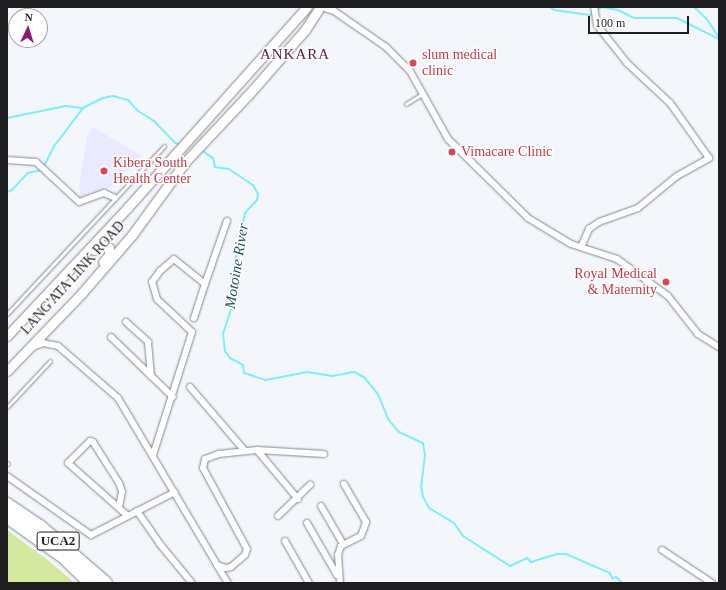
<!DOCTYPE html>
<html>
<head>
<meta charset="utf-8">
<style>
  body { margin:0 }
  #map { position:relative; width:726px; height:590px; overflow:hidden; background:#f3f6fb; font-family:"Times New Roman",serif }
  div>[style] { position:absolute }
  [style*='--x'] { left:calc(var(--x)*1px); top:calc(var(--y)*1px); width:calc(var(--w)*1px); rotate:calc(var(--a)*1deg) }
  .medical>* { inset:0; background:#ebe9ff }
  .green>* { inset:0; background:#d5e8a0 }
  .stream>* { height:2px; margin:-1px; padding:0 1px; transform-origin:1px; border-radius:1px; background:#7eeef9 }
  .roads { filter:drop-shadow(0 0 1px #84868b) drop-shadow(0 0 1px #84868b) }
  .lane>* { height:3px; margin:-1.5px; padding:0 1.5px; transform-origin:1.5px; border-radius:1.5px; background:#fff }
  .street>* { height:6px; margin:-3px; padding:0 3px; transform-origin:3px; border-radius:3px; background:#fff }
  .secondary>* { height:9px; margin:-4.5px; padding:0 4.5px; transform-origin:4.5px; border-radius:4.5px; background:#fff }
  .highway>* { height:12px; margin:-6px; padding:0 6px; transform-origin:6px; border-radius:6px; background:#fff }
  .dots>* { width:11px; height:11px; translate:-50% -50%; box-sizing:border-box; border:2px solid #fff; border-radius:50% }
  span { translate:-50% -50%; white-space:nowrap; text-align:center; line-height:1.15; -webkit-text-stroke:3px #fff; paint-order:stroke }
  .shield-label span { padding:1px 3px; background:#fff; border:1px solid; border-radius:3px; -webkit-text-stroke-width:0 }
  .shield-label { font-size:13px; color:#1e1e20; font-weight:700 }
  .health-label { font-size:14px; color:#be3a42 }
  .left { translate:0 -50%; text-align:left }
  .right { translate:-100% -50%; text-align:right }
  .street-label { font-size:14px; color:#1e1e20 }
  .neighbourhood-label { font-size:15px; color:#57204b; letter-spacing:1px }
  .water-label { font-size:15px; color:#1e5055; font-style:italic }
  .frame { position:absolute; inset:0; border:8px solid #1e1e20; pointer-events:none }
  .north { position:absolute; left:8px; top:8px; width:40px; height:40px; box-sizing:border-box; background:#fff; border:1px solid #a5a5a6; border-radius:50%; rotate:4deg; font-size:11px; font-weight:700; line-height:16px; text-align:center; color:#1e1e20 }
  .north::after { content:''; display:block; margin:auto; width:14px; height:18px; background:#8e1979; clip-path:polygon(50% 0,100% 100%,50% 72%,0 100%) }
  .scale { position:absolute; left:588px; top:16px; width:101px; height:18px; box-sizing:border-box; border:2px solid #1e1e20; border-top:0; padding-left:5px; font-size:12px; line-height:14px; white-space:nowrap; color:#1e1e20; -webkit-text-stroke:3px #fff; paint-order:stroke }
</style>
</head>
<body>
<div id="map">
  <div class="medical">
    <div style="clip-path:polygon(93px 127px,142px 156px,112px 186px,81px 196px,79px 187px,87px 135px)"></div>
  </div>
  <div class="green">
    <div style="clip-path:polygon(7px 530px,49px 561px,75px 583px,7px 583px)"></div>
  </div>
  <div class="stream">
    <div style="--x:550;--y:7;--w:5;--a:37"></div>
    <div style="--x:554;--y:10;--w:36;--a:8"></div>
    <div style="--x:590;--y:15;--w:14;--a:-34"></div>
    <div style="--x:602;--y:7;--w:16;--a:11"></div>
    <div style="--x:618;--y:10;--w:18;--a:27"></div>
    <div style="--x:634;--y:18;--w:43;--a:0"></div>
    <div style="--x:677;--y:18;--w:47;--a:26.6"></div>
    <div style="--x:694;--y:7;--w:16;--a:43"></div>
    <div style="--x:706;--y:18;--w:23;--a:56"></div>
    <div style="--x:7;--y:118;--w:60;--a:-11.5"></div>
    <div style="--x:66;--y:106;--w:16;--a:7"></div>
    <div style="--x:201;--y:150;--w:14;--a:34"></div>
    <div style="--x:213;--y:158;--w:9;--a:77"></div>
    <div style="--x:215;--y:167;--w:14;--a:8"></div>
    <div style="--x:229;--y:169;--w:29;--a:34"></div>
    <div style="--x:253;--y:185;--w:10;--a:61"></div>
    <div style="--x:258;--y:194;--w:6;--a:99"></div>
    <div style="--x:257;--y:200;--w:18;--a:133"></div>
    <div style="--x:245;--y:213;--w:60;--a:101.5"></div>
    <div style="--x:233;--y:272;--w:13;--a:99"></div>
    <div style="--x:231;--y:285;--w:15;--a:79"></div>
    <div style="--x:234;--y:300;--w:35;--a:108"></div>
    <div style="--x:223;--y:333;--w:18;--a:84"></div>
    <div style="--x:225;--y:351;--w:9;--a:54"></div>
    <div style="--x:230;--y:358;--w:15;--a:28"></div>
    <div style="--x:243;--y:365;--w:8;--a:83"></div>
    <div style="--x:244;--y:373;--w:23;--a:18"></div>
    <div style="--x:266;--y:380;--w:42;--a:-11"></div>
    <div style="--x:307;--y:372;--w:26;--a:9"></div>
    <div style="--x:333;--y:376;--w:21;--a:-11"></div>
    <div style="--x:354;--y:372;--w:11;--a:27"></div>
    <div style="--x:364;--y:377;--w:22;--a:51"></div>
    <div style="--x:378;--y:394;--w:27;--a:68"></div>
    <div style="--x:388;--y:419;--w:17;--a:50"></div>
    <div style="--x:399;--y:432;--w:26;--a:25"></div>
    <div style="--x:423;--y:443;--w:12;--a:81"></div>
    <div style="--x:425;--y:455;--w:31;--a:97"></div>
    <div style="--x:421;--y:486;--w:11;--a:80"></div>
    <div style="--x:423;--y:497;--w:13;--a:61"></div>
    <div style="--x:429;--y:508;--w:29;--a:31"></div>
    <div style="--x:454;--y:523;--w:16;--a:55"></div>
    <div style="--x:463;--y:536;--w:56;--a:32.6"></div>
    <div style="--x:510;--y:566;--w:19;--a:-25"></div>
    <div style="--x:527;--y:558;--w:6;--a:45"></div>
    <div style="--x:531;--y:562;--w:28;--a:-17"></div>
    <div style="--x:558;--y:554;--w:8;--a:0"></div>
    <div style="--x:566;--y:554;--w:48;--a:23.4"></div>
    <div style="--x:610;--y:573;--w:5;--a:68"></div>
    <div style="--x:612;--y:578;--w:4;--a:-14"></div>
    <div style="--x:616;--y:577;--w:8;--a:45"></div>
    <div style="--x:7;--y:192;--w:5;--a:-22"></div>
    <div style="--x:12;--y:190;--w:23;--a:-47"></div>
    <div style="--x:28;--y:173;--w:14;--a:-12"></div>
    <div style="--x:42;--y:170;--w:28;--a:-63"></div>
    <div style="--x:55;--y:145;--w:46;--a:-52.9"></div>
    <div style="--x:83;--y:108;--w:22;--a:-27"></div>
    <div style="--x:103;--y:98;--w:10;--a:-11"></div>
    <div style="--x:113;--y:96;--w:16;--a:15"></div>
    <div style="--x:128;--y:100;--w:15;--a:48"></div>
    <div style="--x:138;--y:111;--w:19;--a:32"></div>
    <div style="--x:154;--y:121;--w:30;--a:46"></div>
    <div style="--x:175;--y:143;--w:5;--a:11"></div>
  </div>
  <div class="roads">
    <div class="lane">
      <div style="--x:406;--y:104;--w:19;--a:-32"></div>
      <div style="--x:7;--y:314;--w:230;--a:-46.9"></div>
      <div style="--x:7;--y:407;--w:63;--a:-46.9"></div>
      <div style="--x:7;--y:463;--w:1;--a:45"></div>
    </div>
    <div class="street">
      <div style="--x:321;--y:7;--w:14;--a:17"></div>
      <div style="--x:334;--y:11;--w:63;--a:34.7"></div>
      <div style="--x:386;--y:47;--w:34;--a:45"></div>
      <div style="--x:410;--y:71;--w:78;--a:60.8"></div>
      <div style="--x:448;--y:139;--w:112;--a:44.6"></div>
      <div style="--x:528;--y:218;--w:50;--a:31.2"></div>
      <div style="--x:571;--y:244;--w:48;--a:18.1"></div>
      <div style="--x:617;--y:259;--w:63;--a:36"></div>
      <div style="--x:668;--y:296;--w:48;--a:51.7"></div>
      <div style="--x:698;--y:334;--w:25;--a:32"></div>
      <div style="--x:7;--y:160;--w:29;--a:4"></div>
      <div style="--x:36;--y:162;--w:59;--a:42.9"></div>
      <div style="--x:79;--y:202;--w:27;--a:-20"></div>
      <div style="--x:104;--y:193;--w:12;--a:24"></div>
      <div style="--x:581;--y:247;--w:20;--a:-66"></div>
      <div style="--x:589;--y:229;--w:12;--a:-35"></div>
      <div style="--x:599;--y:222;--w:41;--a:-19.7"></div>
      <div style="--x:638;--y:208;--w:50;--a:-39.4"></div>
      <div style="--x:677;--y:176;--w:37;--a:-29"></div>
      <div style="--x:709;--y:158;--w:67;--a:-125.3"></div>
      <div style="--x:670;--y:103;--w:59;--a:-137.1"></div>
      <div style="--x:627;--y:63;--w:48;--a:-128.3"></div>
      <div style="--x:597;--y:25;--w:18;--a:-99"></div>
      <div style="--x:205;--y:284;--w:67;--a:-70.8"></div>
      <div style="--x:126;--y:322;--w:30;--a:42"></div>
      <div style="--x:148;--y:342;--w:34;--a:85"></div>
      <div style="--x:111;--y:337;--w:86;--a:44.1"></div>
      <div style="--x:33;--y:347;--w:11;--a:-22"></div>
      <div style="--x:43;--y:343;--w:15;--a:11"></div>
      <div style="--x:58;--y:346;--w:79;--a:40.9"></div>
      <div style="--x:118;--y:398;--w:194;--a:59.3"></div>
      <div style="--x:217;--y:565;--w:9;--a:18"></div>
      <div style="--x:226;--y:568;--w:5;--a:-11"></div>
      <div style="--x:231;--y:567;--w:18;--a:-41"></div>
      <div style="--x:245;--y:555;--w:6;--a:-72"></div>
      <div style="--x:247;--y:549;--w:92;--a:-118.5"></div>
      <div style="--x:203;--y:468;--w:9;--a:-77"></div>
      <div style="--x:205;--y:459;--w:15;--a:-20"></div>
      <div style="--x:219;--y:454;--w:38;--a:-6"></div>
      <div style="--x:257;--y:450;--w:67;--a:3.4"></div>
      <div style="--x:190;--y:387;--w:84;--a:49.3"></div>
      <div style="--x:257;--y:450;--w:64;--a:50.1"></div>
      <div style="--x:153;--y:455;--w:129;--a:-72.4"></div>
      <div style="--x:192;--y:332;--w:48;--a:-136.7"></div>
      <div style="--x:157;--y:299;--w:18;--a:-106"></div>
      <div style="--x:152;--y:282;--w:14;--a:-54"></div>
      <div style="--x:160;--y:271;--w:18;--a:-41"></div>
      <div style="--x:174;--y:259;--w:40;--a:39"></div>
      <div style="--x:205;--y:284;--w:36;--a:108"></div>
      <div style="--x:7;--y:476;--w:103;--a:35.1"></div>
      <div style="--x:91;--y:535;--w:94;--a:-27.1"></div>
      <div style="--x:321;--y:506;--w:44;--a:59.9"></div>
      <div style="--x:119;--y:507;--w:16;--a:-79"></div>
      <div style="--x:122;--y:491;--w:9;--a:-111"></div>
      <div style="--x:119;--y:483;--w:49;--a:-122.4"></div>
      <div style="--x:93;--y:442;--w:3;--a:-162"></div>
      <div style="--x:90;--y:441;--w:31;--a:135"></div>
      <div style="--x:68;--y:463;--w:80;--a:41.5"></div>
      <div style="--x:137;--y:511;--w:39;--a:55"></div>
      <div style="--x:159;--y:543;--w:52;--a:50.5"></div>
      <div style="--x:278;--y:516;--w:45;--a:-44.1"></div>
      <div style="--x:307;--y:523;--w:60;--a:60"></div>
      <div style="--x:285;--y:541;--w:48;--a:60.3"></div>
      <div style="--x:662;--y:550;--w:60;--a:33.4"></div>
      <div style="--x:217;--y:565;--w:21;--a:59"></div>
      <div style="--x:340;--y:583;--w:28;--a:-94"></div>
      <div style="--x:338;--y:555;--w:9;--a:-72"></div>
      <div style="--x:341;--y:546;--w:22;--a:-27"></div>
      <div style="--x:361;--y:536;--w:15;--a:-70"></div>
      <div style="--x:366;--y:522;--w:44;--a:-120.1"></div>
    </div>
    <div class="secondary">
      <div style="--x:94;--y:250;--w:9;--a:-41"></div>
      <div style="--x:101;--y:244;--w:9;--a:27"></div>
      <div style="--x:109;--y:248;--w:7;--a:90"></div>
      <div style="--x:109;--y:255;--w:9;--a:131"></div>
      <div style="--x:7;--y:336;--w:177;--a:-46.8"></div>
      <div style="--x:128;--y:207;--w:268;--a:-48.2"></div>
      <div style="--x:7;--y:371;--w:107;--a:-46.1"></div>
      <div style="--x:81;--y:294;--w:78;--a:-49.2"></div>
      <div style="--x:132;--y:235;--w:92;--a:-53.9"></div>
      <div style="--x:186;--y:161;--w:92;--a:-46.8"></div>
      <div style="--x:249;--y:94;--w:85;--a:-48.8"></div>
      <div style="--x:305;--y:30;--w:27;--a:-57"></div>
    </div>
    <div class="highway">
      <div style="--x:7;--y:504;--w:40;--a:34"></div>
      <div style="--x:40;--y:526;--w:87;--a:40.8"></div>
      <div style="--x:7;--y:517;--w:69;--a:35.5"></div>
      <div style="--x:63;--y:557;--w:37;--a:44"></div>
    </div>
  </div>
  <div class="dots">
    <div style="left:413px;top:63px;background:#e0444e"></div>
    <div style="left:452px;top:152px;background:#e0444e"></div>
    <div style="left:104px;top:171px;background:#e0444e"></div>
    <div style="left:666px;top:282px;background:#e0444e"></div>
  </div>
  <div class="shield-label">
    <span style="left:58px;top:541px">UCA2</span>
  </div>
  <div class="health-label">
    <span class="left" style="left:422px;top:63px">slum medical<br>clinic</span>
    <span class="left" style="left:461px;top:152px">Vimacare Clinic</span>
    <span class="left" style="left:113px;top:171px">Kibera South<br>Health Center</span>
    <span class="right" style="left:657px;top:282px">Royal Medical<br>&amp; Maternity</span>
  </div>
  <div class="street-label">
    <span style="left:73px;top:278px;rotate:-48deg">LANG'ATA LINK ROAD</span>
  </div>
  <div class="neighbourhood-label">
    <span style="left:295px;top:55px">ANKARA</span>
  </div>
  <div class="water-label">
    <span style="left:237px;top:266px;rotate:-81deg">Motoine River</span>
  </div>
  <div class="frame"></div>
  <div class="north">N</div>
  <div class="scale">100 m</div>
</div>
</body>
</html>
